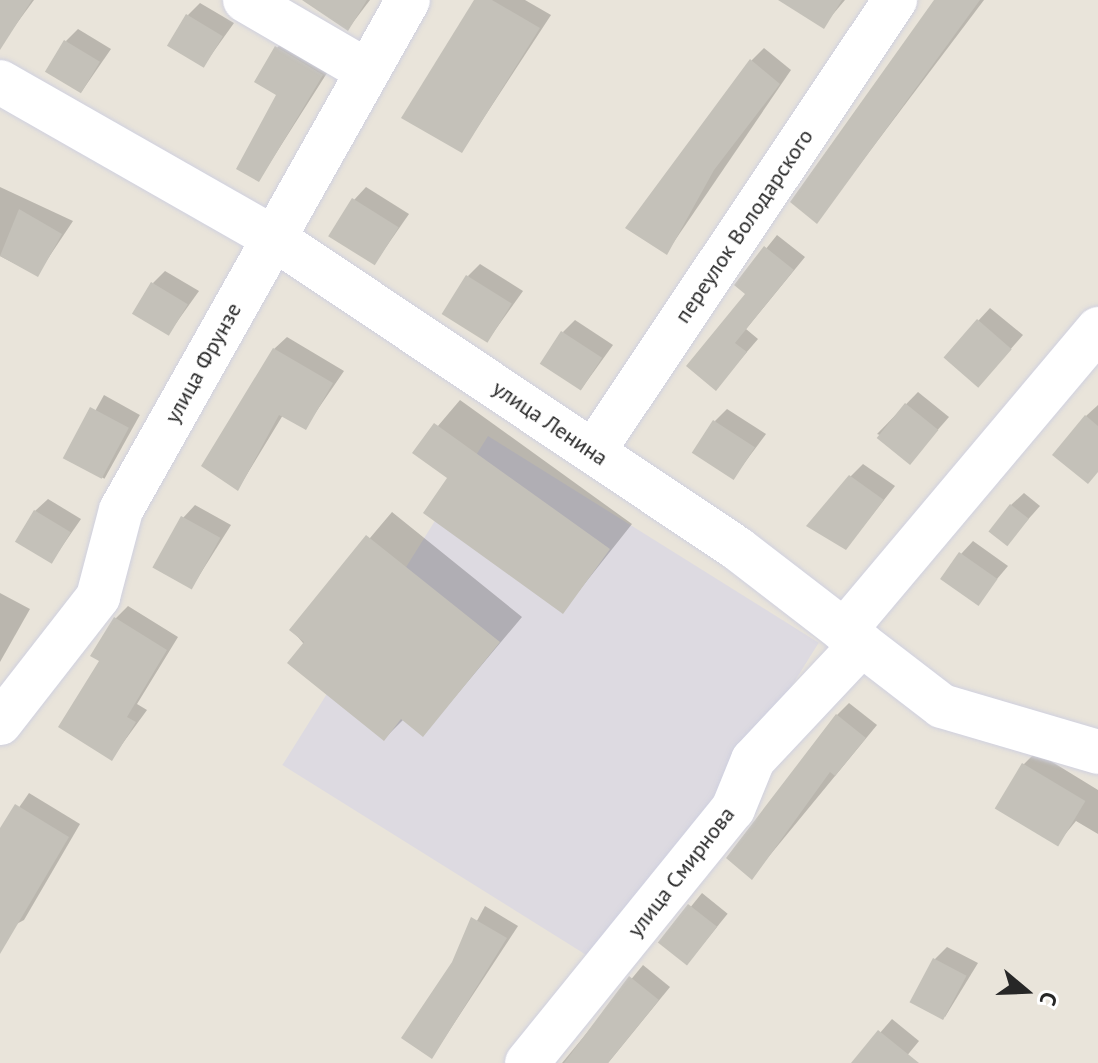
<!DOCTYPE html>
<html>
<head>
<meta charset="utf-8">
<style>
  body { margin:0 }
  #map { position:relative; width:1098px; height:1063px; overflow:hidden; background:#e9e4da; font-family:"PT Sans",sans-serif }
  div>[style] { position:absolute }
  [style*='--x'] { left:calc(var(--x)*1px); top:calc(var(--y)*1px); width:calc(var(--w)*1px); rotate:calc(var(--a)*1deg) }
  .industrial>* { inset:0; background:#dddae1; transform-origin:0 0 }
  .shadow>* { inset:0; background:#0003; transform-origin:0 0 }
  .building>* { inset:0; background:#c4c1b9; transform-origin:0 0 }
  .roads { filter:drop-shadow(0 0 2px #cfd0df) drop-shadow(0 0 2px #cfd0df) }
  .minor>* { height:44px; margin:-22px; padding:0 22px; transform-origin:22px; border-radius:22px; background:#fff }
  span { translate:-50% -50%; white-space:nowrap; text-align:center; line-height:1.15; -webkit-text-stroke:6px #fff; paint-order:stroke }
  .street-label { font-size:22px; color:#272727 }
  .north { position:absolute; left:986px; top:951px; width:80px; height:80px; -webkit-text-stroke:6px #fff; paint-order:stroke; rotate:109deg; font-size:22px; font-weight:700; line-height:32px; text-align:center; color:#272727 }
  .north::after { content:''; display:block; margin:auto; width:28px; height:36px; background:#272727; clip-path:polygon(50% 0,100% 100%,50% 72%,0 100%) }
</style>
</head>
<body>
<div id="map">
  <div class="industrial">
    <div style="left:488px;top:436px;width:390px;height:388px;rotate:32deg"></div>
  </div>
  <div class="shadow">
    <div style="clip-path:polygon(0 0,34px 0,3px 42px,0 40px)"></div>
    <div style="clip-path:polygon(305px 0,370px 0,348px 29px)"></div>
    <div style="clip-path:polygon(477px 0,525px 0,551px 15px,462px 151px)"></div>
    <div style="clip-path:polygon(781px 0,845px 0,823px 26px)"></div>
    <div style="clip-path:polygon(938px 0,984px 0,817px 221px)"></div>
    <div style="clip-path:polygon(200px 3px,234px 23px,204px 65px,188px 15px)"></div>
    <div style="clip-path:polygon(78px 29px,111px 49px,82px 91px,66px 41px)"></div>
    <div style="clip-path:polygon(289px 35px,334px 62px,259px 180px,279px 95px,277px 48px)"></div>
    <div style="clip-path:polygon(764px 48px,791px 70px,667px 252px,752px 60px)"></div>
    <div style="clip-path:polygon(0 187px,73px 221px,37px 275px,0 256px)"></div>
    <div style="clip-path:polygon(366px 187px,409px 214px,375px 263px,354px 200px)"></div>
    <div style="clip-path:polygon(777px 235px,805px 257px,746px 329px,758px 339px,716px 388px,748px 293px,737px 285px)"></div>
    <div style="clip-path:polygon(480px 264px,523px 291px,488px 340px,468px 276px)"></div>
    <div style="clip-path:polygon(165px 271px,199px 291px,169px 333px,153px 283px)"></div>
    <div style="clip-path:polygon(990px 308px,1023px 335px,979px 385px,978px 321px)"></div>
    <div style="clip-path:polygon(575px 320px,613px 345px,582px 388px,563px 332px)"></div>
    <div style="clip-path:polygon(287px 337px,344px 371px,305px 428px,283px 415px,238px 489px,274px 349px)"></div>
    <div style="clip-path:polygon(918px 392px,949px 417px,921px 449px,877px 434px)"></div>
    <div style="left:104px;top:395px;width:41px;height:73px;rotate:29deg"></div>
    <div style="clip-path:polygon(460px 400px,632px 524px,563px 611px,450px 478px,415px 453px)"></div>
    <div style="clip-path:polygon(1098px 405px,1098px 471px,1086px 416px)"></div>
    <div style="clip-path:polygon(727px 409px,766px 434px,734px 477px,715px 421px)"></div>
    <div style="clip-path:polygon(863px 464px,895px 486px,846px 548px,850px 477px)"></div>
    <div style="clip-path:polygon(1024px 493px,1040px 506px,1017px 532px,1011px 505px)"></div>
    <div style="clip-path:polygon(48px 499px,81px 519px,52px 561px,35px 511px)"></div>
    <div style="clip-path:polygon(195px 505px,231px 525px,192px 587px,183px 518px)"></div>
    <div style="clip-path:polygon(392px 512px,522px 617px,423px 735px,404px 719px,384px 739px,292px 630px)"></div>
    <div style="clip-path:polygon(973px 541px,1008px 566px,986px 592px,961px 554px)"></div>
    <div style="clip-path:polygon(0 593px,30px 609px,0 662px)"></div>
    <div style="clip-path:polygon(128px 606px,178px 637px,137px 704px,147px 710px,112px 758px,101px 660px,115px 619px)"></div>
    <div style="clip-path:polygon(849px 703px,877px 725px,752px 877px,837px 715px)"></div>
    <div style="clip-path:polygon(1036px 752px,1098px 790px,1098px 834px,1076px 821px,1057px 844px,1023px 765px)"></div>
    <div style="clip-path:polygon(29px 793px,80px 824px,24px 920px,0 933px,0 835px)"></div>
    <div style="left:702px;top:893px;width:33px;height:65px;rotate:39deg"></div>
    <div style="clip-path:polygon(485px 906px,518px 926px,432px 1057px,454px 963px)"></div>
    <div style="clip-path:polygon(947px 947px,978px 963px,945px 1017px,934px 960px)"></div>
    <div style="clip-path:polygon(643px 965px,670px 987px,608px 1063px,562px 1063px)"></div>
    <div style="clip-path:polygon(892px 1019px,919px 1041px,901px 1063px,854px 1063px)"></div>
  </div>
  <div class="building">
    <div style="clip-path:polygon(0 0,32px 0,0 50px)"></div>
    <div style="clip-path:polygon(302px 0,367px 0,348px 31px)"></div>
    <div style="clip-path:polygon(474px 0,492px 0,540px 28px,462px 153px,401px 118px)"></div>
    <div style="clip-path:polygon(778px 0,842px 0,824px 29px)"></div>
    <div style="clip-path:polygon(934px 0,980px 0,817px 224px,790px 202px)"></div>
    <div style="left:186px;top:14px;width:43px;height:37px;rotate:31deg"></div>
    <div style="left:64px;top:40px;width:42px;height:37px;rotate:31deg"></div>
    <div style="clip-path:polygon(275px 46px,323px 75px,259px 182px,236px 169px,276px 95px,254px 82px)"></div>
    <div style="clip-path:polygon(750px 59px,780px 84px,714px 170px,667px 255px,625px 228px)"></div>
    <div style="left:352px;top:198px;width:55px;height:45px;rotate:32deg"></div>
    <div style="clip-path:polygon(19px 209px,62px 234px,38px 277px,0 256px)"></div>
    <div style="clip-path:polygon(764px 246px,794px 270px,735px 343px,747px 352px,716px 391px,686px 366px,745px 294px,734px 285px)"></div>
    <div style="left:466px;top:275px;width:54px;height:46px;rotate:32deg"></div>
    <div style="left:151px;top:282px;width:43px;height:37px;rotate:31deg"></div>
    <div style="left:977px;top:319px;width:46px;height:51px;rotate:41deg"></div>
    <div style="left:561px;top:331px;width:49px;height:39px;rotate:33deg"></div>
    <div style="clip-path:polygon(273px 348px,333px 383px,306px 430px,279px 415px,238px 491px,201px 466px)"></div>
    <div style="left:905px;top:403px;width:43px;height:45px;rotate:39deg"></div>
    <div style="left:90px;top:407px;width:44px;height:58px;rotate:28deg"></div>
    <div style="clip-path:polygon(1085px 415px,1098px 426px,1098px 472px,1088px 484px,1052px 455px)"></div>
    <div style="left:713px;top:420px;width:50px;height:39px;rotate:33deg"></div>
    <div style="clip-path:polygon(434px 423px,610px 549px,563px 614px,423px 513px,447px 478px,412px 453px)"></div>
    <div style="clip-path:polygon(849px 475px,884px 500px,846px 550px,806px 526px)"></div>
    <div style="left:1010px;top:504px;width:24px;height:35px;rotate:38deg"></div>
    <div style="left:34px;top:510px;width:43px;height:37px;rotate:31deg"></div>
    <div style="left:181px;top:516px;width:45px;height:59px;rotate:29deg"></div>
    <div style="clip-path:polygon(366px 535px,500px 642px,423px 737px,401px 719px,384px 741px,287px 663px,304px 642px,289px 630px)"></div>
    <div style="left:959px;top:552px;width:47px;height:33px;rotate:35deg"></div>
    <div style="clip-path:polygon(114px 617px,167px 650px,127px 717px,136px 722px,112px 761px,58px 727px,99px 661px,90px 656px)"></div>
    <div style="clip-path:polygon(836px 714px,866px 738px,835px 776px,830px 772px,752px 880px,726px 858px)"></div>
    <div style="left:1022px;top:763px;width:74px;height:53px;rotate:31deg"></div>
    <div style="clip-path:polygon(15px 804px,69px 837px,0 954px,0 828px)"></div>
    <div style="left:688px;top:904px;width:37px;height:49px;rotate:38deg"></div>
    <div style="clip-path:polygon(471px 917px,507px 938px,432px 1059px,401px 1038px,452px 962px)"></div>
    <div style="left:933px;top:958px;width:38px;height:50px;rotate:28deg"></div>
    <div style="clip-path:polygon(629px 976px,659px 1000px,608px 1063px,564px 1063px)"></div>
    <div style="clip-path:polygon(878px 1030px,919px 1063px,851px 1063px)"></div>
  </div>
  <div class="roads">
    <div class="minor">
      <div style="--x:245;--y:0;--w:141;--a:30.2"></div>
      <div style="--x:0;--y:82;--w:313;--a:29.7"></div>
      <div style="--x:272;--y:237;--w:561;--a:33.8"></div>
      <div style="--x:738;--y:549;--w:257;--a:37.6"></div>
      <div style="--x:942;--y:706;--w:163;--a:16.4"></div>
      <div style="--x:593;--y:452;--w:544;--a:-56.25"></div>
      <div style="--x:844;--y:631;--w:395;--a:-49.9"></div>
      <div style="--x:0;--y:723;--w:160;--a:-52.1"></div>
      <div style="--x:98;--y:597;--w:90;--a:-75.2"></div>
      <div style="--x:121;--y:510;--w:585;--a:-60.63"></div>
      <div style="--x:527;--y:1063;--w:327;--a:-51"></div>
      <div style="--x:733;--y:809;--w:53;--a:-67.8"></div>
      <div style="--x:753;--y:760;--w:159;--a:-46.8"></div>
    </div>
  </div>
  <div class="street-label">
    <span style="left:744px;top:226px;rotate:-56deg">переулок Володарского</span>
    <span style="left:203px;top:363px;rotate:-61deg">улица Фрунзе</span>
    <span style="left:550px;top:423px;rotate:34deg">улица Ленина</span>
    <span style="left:681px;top:872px;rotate:-52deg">улица Смирнова</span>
  </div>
  <div class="north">С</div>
</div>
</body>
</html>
